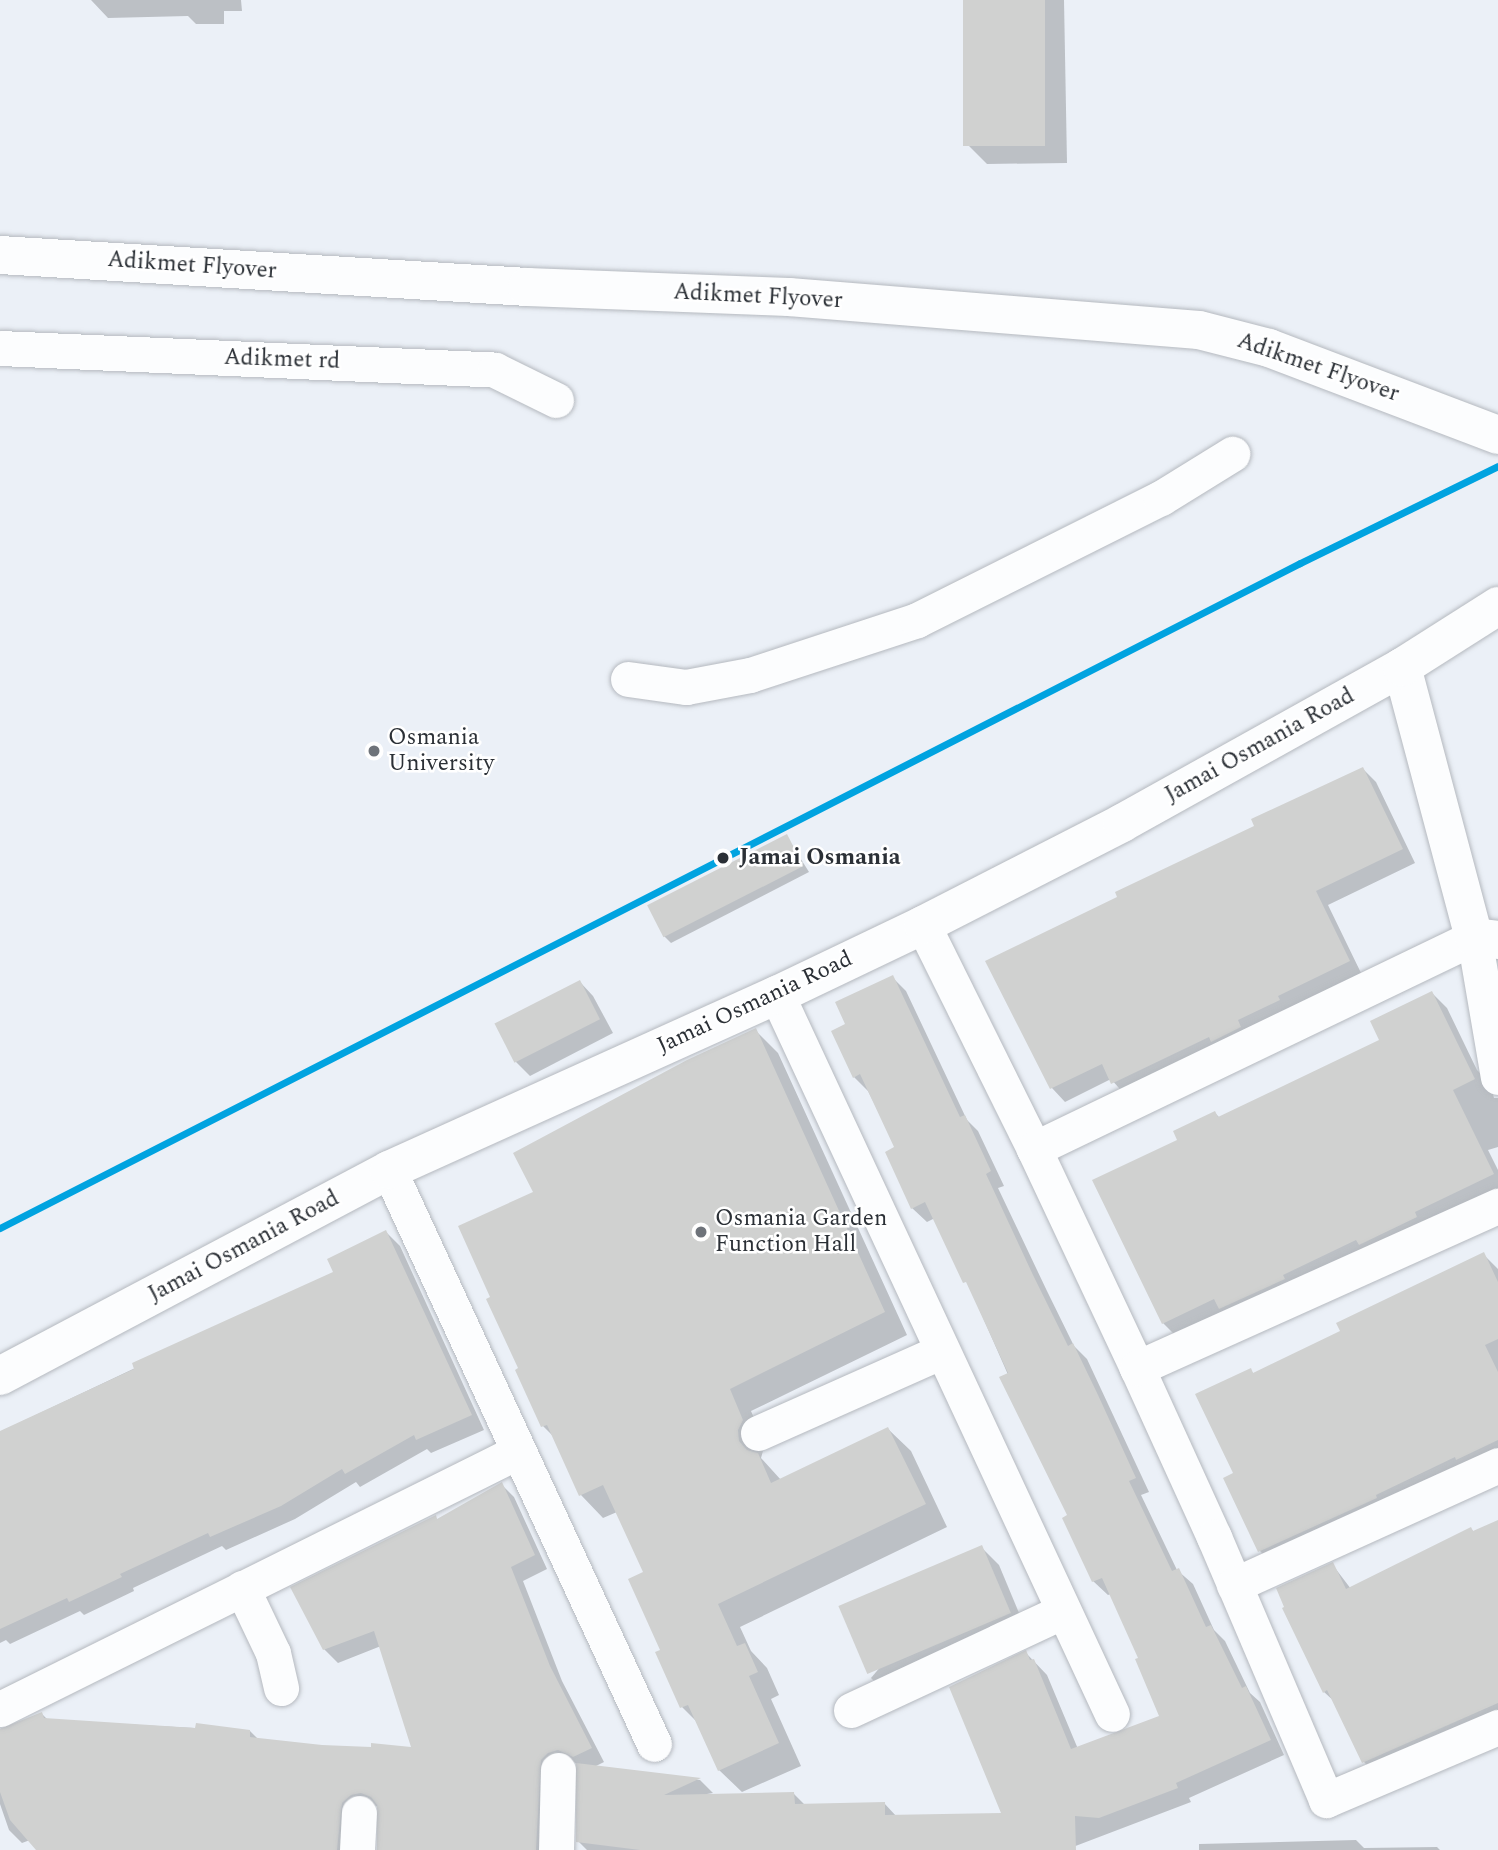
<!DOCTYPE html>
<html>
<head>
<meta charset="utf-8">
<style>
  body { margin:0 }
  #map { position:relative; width:1498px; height:1850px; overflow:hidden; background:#ebf0f7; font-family:Spectral,serif }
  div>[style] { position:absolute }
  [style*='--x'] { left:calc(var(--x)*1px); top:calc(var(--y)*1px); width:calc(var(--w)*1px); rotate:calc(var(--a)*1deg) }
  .shadow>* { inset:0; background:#0003 }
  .building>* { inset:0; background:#d0d1d0; transform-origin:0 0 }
  .roads { filter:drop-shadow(0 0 2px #b5b9bf) drop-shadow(0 0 2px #b5b9bf) }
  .minor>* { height:35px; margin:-17.5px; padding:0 17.5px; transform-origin:17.5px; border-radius:17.5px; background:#fcfdfe }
  .tertiary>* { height:38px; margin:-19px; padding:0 19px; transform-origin:19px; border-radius:19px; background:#fcfdfe }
  .primary>* { height:38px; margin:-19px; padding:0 19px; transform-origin:19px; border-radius:19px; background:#fcfdfe }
  .rail-1>* { height:7px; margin:-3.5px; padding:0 3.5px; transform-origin:3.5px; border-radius:3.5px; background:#00a3e0 }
  .dots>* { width:19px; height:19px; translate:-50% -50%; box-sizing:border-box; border:4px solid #fff; border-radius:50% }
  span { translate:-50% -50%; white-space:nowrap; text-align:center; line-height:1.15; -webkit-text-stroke:5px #fff; paint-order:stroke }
  .street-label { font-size:23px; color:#2b3036 }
  .poi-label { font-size:23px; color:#2b3036 }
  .left { translate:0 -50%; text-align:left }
  .stop-label { font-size:23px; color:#2b3036; font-weight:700 }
</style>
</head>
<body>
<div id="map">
  <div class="shadow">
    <div style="clip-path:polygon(91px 0,241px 0,242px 11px,224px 11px,224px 24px,196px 24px,188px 16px,108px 18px)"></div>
    <div style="clip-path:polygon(965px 0,1064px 0,1067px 163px,987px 164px,968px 145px)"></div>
    <div style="clip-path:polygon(1363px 769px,1376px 782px,1415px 863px,1328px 905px,1362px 975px,1126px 1096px,1111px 1079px,1065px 1102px,1052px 1088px,987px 962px,1120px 898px)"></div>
    <div style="clip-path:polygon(787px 837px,809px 872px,671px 943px,664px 936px)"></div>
    <div style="clip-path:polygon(892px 977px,906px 991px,967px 1120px,978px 1131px,1004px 1186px,998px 1188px,1047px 1291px,1074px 1346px,1087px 1359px,1149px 1492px,1141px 1495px,1177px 1570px,1193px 1584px,1214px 1630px,1225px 1641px,1250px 1693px,1260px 1702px,1284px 1755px,1189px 1798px,1191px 1802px,1065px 1850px,587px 1850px,578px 1841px,578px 1765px,574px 1762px,562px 1765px,549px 1850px,379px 1850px,379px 1807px,373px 1805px,351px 1850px,38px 1850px,30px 1840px,22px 1843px,9px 1830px,0 1804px,0 1729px,42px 1714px,48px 1720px,250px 1731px,258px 1739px,321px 1747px,414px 1750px,381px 1646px,338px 1663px,324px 1649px,435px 1517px,438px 1520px,501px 1484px,514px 1497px,547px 1569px,523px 1581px,562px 1681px,604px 1762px,594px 1767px,700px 1780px,713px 1793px,707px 1794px,794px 1794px,805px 1805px,884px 1803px,897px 1817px,1004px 1814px,1026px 1653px,1047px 1675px,1078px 1749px,1162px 1717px,1141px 1659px,1111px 1594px,1108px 1595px,1093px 1581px,1070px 1516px,970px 1288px,935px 1218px,927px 1222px,912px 1208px,897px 1148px,868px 1091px,854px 1077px,848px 1025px)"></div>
    <div style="clip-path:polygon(580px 982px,593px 996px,613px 1033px,530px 1076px,516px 1062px,497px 1024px)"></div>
    <div style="clip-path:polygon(1432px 993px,1447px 1008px,1477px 1070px,1490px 1083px,1494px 1098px,1498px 1098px,1498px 1147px,1488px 1150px,1498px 1170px,1498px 1194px,1178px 1338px,1163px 1323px,1179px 1140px,1215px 1113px,1220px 1118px,1381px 1041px)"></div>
    <div style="clip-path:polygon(756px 1031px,778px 1053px,907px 1335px,751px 1411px,765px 1444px,761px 1458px,781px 1480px,888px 1429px,911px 1451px,947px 1527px,740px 1627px,751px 1651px,767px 1668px,779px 1695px,771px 1699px,801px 1766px,742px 1792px,719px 1770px,698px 1723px,682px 1707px,662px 1651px,645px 1573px,617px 1512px,603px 1518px,581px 1495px,555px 1438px,543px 1426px,520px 1369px,535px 1193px)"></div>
    <div style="clip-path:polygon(386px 1232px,400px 1246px,484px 1430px,431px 1453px,427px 1449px,360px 1487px,356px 1482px,295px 1519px,226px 1550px,222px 1546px,133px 1588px,134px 1591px,84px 1615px,80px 1611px,10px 1644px,6px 1640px,0 1643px,0 1432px,336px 1273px)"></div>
    <div style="clip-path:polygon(1483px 1254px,1498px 1269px,1498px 1461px,1275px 1566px,1260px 1551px,1235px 1474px,1250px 1370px,1255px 1375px,1343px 1332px)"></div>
    <div style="clip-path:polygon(1498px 1522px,1498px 1723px,1378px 1776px,1364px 1762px,1335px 1702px,1324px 1692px,1332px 1564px,1351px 1589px,1471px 1529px,1475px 1533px)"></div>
    <div style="clip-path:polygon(981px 1547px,999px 1565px,1027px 1632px,889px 1696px,871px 1678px)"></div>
    <div style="clip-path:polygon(1356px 1840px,1364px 1848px,1437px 1847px,1440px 1850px,1199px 1850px,1199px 1844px)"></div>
  </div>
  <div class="building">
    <div style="left:963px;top:0;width:82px;height:146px"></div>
    <div style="clip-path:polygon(1363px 767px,1403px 849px,1316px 891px,1350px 961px,1278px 996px,1280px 1000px,1238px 1020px,1241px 1027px,1211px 1042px,1209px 1037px,1111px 1084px,1102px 1064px,1050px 1089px,985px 961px,1117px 897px,1115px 892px,1254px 826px,1251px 819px)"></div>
    <div style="left:787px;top:834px;width:36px;height:157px;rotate:63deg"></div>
    <div style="clip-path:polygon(893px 975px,960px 1117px,965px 1115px,991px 1171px,986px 1174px,1033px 1275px,1068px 1346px,1073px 1343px,1098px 1395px,1136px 1478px,1129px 1481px,1172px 1571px,1179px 1568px,1206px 1627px,1211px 1625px,1242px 1688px,1246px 1686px,1271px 1740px,1176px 1783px,1178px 1788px,1099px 1818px,1075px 1816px,1076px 1850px,640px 1850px,576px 1842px,576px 1763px,701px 1778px,664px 1795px,794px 1792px,795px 1804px,885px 1802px,885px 1815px,1001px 1813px,949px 1687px,1026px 1650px,1030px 1660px,1034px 1659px,1071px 1749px,1159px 1716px,1135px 1659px,1138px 1658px,1102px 1578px,1092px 1582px,1062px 1518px,1067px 1515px,999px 1377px,1008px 1373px,966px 1282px,963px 1283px,925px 1202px,911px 1209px,885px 1152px,894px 1147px,860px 1074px,853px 1078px,831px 1031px,845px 1024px,835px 1002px)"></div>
    <div style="left:580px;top:980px;width:44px;height:96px;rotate:63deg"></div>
    <div style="clip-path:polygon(1432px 991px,1475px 1079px,1453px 1090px,1494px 1174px,1415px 1212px,1417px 1217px,1359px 1245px,1356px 1240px,1283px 1275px,1285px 1279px,1219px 1309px,1214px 1299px,1162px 1324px,1092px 1180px,1177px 1140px,1173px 1131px,1215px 1111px,1218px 1117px,1379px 1040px,1370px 1021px)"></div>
    <div style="clip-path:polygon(756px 1028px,885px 1312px,730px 1389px,743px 1420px,738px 1430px,739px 1441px,747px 1450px,758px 1453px,771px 1483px,888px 1427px,926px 1504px,718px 1604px,737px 1646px,745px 1643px,758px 1672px,749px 1676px,779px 1743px,718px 1771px,688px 1705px,680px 1708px,655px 1652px,660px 1650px,628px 1579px,643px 1572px,603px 1485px,579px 1496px,547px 1425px,541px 1427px,515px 1370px,518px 1368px,486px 1299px,490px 1297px,458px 1226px,533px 1192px,513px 1153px,687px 1060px)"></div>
    <div style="clip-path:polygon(386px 1230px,472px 1415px,416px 1440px,414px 1435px,345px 1474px,342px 1469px,281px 1506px,210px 1537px,208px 1533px,120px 1574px,122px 1577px,69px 1602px,67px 1598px,0 1629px,0 1431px,134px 1369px,132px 1363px,333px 1272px,327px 1259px)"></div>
    <div style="clip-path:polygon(1484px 1252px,1498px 1282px,1498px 1339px,1485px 1345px,1498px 1372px,1498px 1440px,1456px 1460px,1455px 1457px,1376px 1495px,1377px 1498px,1258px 1552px,1223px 1478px,1233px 1473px,1195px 1394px,1251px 1368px,1253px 1373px,1340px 1331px,1336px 1323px)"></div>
    <div style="clip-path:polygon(502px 1482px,535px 1555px,511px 1567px,550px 1666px,592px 1748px,573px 1757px,558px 1750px,548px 1753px,541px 1760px,536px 1850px,377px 1850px,377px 1805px,371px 1797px,361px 1793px,351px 1795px,342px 1803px,337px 1850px,36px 1850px,10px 1820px,0 1792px,0 1729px,42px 1712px,44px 1718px,195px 1728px,196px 1723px,250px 1730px,250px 1737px,322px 1745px,371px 1747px,371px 1743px,411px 1747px,374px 1631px,323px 1650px,290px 1587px,436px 1515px,437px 1519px)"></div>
    <div style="clip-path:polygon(1498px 1520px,1498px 1703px,1362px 1763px,1327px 1690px,1323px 1693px,1282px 1608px,1284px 1607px,1276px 1588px,1333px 1562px,1346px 1589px,1471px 1527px,1473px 1531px)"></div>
    <div style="left:982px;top:1545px;width:74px;height:156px;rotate:67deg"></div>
  </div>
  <div class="roads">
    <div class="minor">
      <div style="--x:0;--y:348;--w:495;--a:2.5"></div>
      <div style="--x:495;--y:370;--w:68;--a:26.2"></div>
      <div style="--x:628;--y:679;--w:59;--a:7.9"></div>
      <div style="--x:686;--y:687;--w:65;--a:-10.6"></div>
      <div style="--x:750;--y:675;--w:176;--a:-18.2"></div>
      <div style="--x:917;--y:620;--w:273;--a:-26.6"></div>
      <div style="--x:1161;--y:498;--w:84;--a:-31.8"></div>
      <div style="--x:923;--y:925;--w:250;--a:63.6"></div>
      <div style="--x:1034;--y:1149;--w:242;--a:64.8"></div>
      <div style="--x:1137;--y:1368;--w:186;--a:65.5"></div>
      <div style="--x:1214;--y:1537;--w:286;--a:66.9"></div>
      <div style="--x:1326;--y:1800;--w:187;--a:-23"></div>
      <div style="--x:777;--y:995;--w:793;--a:65.02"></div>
      <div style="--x:1034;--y:1149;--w:488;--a:-25.7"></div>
      <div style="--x:1474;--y:937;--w:142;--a:80.3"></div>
      <div style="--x:389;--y:1170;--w:632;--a:65.22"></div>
      <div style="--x:1137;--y:1368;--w:396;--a:-24.2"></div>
      <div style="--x:758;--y:1433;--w:201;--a:-24"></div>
      <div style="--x:1234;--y:1585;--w:290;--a:-24.4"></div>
      <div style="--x:242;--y:1588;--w:72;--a:64.5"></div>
      <div style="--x:273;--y:1653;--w:36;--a:77"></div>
      <div style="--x:0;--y:1709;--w:577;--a:-26.43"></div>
      <div style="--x:851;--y:1710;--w:234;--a:-25"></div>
      <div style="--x:357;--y:1850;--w:37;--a:-87"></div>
      <div style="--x:556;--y:1850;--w:80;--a:-88.6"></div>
    </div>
    <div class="tertiary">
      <div style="--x:1402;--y:667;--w:279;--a:75.1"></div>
      <div style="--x:1474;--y:937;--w:24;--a:7"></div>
      <div style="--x:0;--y:1376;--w:440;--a:-27.9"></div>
      <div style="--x:389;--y:1170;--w:426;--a:-24.3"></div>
      <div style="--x:777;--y:995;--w:162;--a:-25.6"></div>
      <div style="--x:923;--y:925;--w:224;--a:-27.1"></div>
      <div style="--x:1122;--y:823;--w:321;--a:-29.1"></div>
      <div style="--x:1402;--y:667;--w:114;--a:-32.4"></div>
    </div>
    <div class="primary">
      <div style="--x:0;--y:255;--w:528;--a:3.47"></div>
      <div style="--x:527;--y:287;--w:262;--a:2.2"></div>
      <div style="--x:789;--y:297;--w:411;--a:4.6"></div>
      <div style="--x:1199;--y:330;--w:72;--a:14.4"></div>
      <div style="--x:1269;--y:348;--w:245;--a:20.8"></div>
    </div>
  </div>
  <div class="rail-1">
    <div style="--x:0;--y:1228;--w:1460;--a:-27.09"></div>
    <div style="--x:1300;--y:563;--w:220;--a:-26.1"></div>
  </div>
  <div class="dots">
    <div style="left:374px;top:751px;background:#6e737a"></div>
    <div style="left:723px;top:858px;background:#2b3036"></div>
    <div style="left:701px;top:1232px;background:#6e737a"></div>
  </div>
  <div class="street-label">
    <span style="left:192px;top:266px;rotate:4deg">Adikmet Flyover</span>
    <span style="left:758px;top:297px;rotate:3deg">Adikmet Flyover</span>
    <span style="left:282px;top:360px;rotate:2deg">Adikmet rd</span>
    <span style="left:1318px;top:368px;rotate:19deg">Adikmet Flyover</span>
    <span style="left:1260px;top:746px;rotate:-29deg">Jamai Osmania Road</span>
    <span style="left:755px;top:1003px;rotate:-25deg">Jamai Osmania Road</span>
    <span style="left:244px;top:1247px;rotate:-28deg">Jamai Osmania Road</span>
  </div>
  <div class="poi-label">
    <span class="left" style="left:388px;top:751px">Osmania<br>University</span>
    <span class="left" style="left:715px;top:1232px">Osmania Garden<br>Function Hall</span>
  </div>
  <div class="stop-label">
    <span class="left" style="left:739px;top:858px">Jamai Osmania</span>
  </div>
</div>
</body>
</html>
